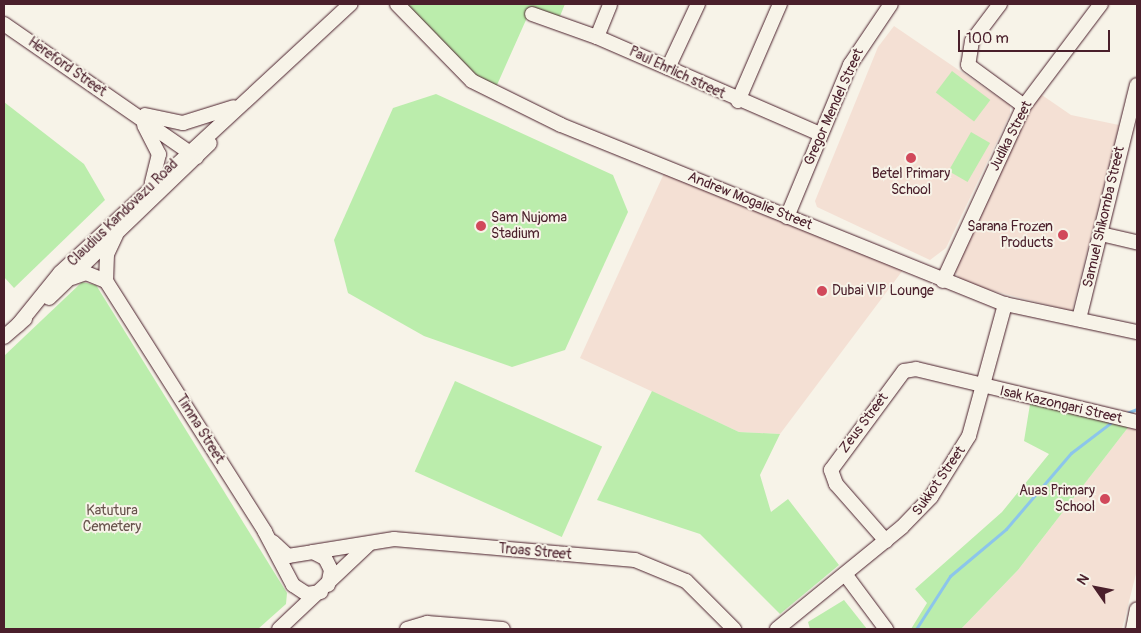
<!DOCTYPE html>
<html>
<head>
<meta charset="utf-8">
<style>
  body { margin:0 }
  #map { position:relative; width:1141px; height:633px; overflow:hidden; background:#f7f3e8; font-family:Pangolin,sans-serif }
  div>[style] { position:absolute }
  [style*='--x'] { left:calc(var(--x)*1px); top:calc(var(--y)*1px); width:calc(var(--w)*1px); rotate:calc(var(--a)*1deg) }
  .built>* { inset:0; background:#f4e0d4 }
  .green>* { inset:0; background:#bbedac; transform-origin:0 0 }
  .stream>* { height:3px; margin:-1.5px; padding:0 1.5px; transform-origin:1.5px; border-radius:1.5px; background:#8cc5eb }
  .roads { filter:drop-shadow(0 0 1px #4a1f2b) drop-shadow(0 0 1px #4a1f2b) }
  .minor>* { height:14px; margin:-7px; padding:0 7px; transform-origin:7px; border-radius:7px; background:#f7f3e8 }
  .dots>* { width:14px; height:14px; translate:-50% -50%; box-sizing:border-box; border:2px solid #f7f3e8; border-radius:50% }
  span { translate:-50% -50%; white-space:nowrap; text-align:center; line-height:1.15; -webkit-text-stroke:4px #f7f3e8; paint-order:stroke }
  .street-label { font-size:14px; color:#4a1f2b }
  .poi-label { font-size:14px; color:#4a1f2b }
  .left { translate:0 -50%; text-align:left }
  .right { translate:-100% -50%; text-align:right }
  .park-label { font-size:14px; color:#66524b }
  .frame { position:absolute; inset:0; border:5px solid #4a1f2b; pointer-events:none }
  .north { position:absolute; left:1071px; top:563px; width:50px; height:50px; -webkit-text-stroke:4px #f7f3e8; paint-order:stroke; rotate:303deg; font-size:14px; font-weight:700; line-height:20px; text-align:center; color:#4a1f2b }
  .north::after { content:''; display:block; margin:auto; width:18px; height:22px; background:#4a1f2b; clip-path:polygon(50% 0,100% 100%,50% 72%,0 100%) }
  .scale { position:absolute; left:958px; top:30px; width:152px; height:22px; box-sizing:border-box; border:2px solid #4a1f2b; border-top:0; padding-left:6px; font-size:15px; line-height:18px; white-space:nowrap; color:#4a1f2b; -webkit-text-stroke:4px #f7f3e8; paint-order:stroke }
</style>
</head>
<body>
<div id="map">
  <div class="built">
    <div style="clip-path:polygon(894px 26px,1010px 105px,1010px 114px,946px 248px,930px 260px,817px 207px,815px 201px,878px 47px)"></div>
    <div style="clip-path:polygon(1039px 93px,1071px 115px,1119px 125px,1072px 311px,962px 283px,953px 269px)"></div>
    <div style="clip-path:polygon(666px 169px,903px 270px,780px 434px,739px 432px,580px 358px)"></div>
    <div style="clip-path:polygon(1129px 426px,1137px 428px,1137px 570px,1122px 629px,961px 629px,1018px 570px)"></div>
  </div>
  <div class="green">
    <div style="clip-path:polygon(397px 4px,565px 4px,558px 21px,530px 11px,493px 94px)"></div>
    <div style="left:952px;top:71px;width:48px;height:27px;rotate:37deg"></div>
    <div style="clip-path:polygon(436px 94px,613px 175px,628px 212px,565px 350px,512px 367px,424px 336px,348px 293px,334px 240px,393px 108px)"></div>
    <div style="clip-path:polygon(4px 102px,84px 164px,105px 200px,14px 288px,4px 277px)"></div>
    <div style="left:971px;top:132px;width:22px;height:45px;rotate:30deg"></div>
    <div style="clip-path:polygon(82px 282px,96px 285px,287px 593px,286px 604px,258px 629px,4px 629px,4px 356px)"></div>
    <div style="left:455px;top:381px;width:161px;height:99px;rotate:24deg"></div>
    <div style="clip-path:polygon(652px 391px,739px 432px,780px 434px,760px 475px,771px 512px,788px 499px,839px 565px,780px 614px,700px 534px,597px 500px)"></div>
    <div style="clip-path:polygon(1031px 398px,1133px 421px,1018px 570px,961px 629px,911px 629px,927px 603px,915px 589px,1002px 512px,1049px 454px,1024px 441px)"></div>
    <div style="clip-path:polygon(844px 600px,867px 629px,810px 629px,808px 622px)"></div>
  </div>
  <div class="stream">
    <div style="--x:1124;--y:414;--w:14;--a:-21"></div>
    <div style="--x:916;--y:629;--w:63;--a:-57.3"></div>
    <div style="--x:950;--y:576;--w:73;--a:-40"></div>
    <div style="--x:1006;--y:529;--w:100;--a:-49.5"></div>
    <div style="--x:1071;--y:453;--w:53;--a:-37.3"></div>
  </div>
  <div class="roads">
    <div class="minor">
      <div style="--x:397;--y:4;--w:107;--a:45.8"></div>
      <div style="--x:472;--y:81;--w:99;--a:26.3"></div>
      <div style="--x:561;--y:125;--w:479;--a:22"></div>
      <div style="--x:1005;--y:304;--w:135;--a:12"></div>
      <div style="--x:1000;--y:4;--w:46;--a:127.1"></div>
      <div style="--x:972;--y:41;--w:24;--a:99"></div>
      <div style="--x:968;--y:65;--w:69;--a:36.2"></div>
      <div style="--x:532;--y:14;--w:69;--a:19.5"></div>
      <div style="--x:597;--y:37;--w:243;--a:23.5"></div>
      <div style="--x:4;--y:24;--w:234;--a:34.7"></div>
      <div style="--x:597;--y:37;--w:35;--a:-68"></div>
      <div style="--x:668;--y:68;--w:71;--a:-64.9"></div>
      <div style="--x:738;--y:101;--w:106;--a:-66.6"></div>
      <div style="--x:145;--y:115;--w:39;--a:12"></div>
      <div style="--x:183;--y:123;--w:53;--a:-17.4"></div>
      <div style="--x:144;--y:125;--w:33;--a:63"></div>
      <div style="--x:159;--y:154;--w:30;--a:104"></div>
      <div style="--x:787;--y:217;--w:165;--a:-67.5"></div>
      <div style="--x:850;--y:65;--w:73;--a:-56.1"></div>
      <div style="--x:1101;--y:234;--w:37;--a:13"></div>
      <div style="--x:116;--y:235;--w:21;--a:115"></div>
      <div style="--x:107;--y:254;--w:27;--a:92"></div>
      <div style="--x:106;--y:281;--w:297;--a:57.6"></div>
      <div style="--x:265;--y:532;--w:60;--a:62.2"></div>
      <div style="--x:293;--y:585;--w:17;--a:33"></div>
      <div style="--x:307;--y:594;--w:14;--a:-8"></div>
      <div style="--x:72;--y:278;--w:15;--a:-20"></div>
      <div style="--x:86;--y:273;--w:22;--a:22"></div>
      <div style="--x:943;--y:281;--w:193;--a:-65.2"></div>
      <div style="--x:1024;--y:106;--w:128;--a:-53"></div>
      <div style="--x:49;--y:298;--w:223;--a:-43.9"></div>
      <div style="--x:1079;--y:319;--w:241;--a:-76.1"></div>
      <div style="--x:18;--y:325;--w:67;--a:-51.1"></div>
      <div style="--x:60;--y:273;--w:396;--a:-42.8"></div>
      <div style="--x:4;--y:337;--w:28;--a:-41"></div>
      <div style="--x:886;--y:541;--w:76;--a:-131.3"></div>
      <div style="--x:836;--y:484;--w:15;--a:-110"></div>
      <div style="--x:831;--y:470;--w:123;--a:-53.6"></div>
      <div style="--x:904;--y:371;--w:12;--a:-9"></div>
      <div style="--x:916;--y:369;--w:227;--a:13.5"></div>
      <div style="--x:273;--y:542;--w:21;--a:43"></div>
      <div style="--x:288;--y:556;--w:25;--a:-9"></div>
      <div style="--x:313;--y:552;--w:13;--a:27"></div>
      <div style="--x:325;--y:558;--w:13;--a:63"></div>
      <div style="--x:331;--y:570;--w:15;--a:101"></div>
      <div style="--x:313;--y:552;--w:82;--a:-9.1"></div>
      <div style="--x:394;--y:539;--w:242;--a:5"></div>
      <div style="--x:635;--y:560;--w:55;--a:22.4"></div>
      <div style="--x:686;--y:581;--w:68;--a:45"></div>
      <div style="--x:845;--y:574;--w:69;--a:53.3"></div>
      <div style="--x:279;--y:629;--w:124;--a:-43.4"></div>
      <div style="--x:407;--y:629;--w:21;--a:-17"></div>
      <div style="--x:427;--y:623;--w:76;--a:4.5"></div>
      <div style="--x:777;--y:629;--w:161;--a:-39.2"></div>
      <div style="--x:902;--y:527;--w:42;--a:-46"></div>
      <div style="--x:931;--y:497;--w:72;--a:-58.1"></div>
      <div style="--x:969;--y:436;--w:137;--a:-74.7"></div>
      <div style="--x:1133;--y:629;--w:20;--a:-79"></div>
    </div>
  </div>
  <div class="dots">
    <div style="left:911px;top:158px;background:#d1495b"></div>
    <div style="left:481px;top:226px;background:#d1495b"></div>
    <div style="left:1063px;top:235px;background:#d1495b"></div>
    <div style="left:822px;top:291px;background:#d1495b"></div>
    <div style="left:1105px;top:499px;background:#d1495b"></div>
  </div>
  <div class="street-label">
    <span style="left:67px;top:67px;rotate:35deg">Hereford Street</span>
    <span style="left:677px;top:73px;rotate:25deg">Paul Ehrlich street</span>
    <span style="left:834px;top:107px;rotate:-66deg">Gregor Mendel Street</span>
    <span style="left:1011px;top:136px;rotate:-63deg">Judika Street</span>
    <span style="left:750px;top:201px;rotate:22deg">Andrew Mogalie Street</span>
    <span style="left:123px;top:213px;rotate:-44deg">Claudius Kandovazu Road</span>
    <span style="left:1104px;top:217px;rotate:-77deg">Samuel Shikomba Street</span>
    <span style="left:1061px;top:405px;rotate:13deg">Isak Kazongari Street</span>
    <span style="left:864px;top:423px;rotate:-53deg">Zeus Street</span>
    <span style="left:200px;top:429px;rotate:58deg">Timna Street</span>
    <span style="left:939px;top:481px;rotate:-55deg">Sukkot Street</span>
    <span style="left:535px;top:552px;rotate:5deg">Troas Street</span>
  </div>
  <div class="poi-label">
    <span style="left:911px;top:182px">Betel Primary<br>School</span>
    <span class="left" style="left:491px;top:226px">Sam Nujoma<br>Stadium</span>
    <span class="right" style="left:1053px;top:235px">Sarana Frozen<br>Products</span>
    <span class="left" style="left:832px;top:291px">Dubai VIP Lounge</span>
    <span class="right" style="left:1095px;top:499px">Auas Primary<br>School</span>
  </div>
  <div class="park-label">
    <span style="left:112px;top:519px">Katutura<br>Cemetery</span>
  </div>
  <div class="frame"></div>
  <div class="north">N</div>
  <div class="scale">100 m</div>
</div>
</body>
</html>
